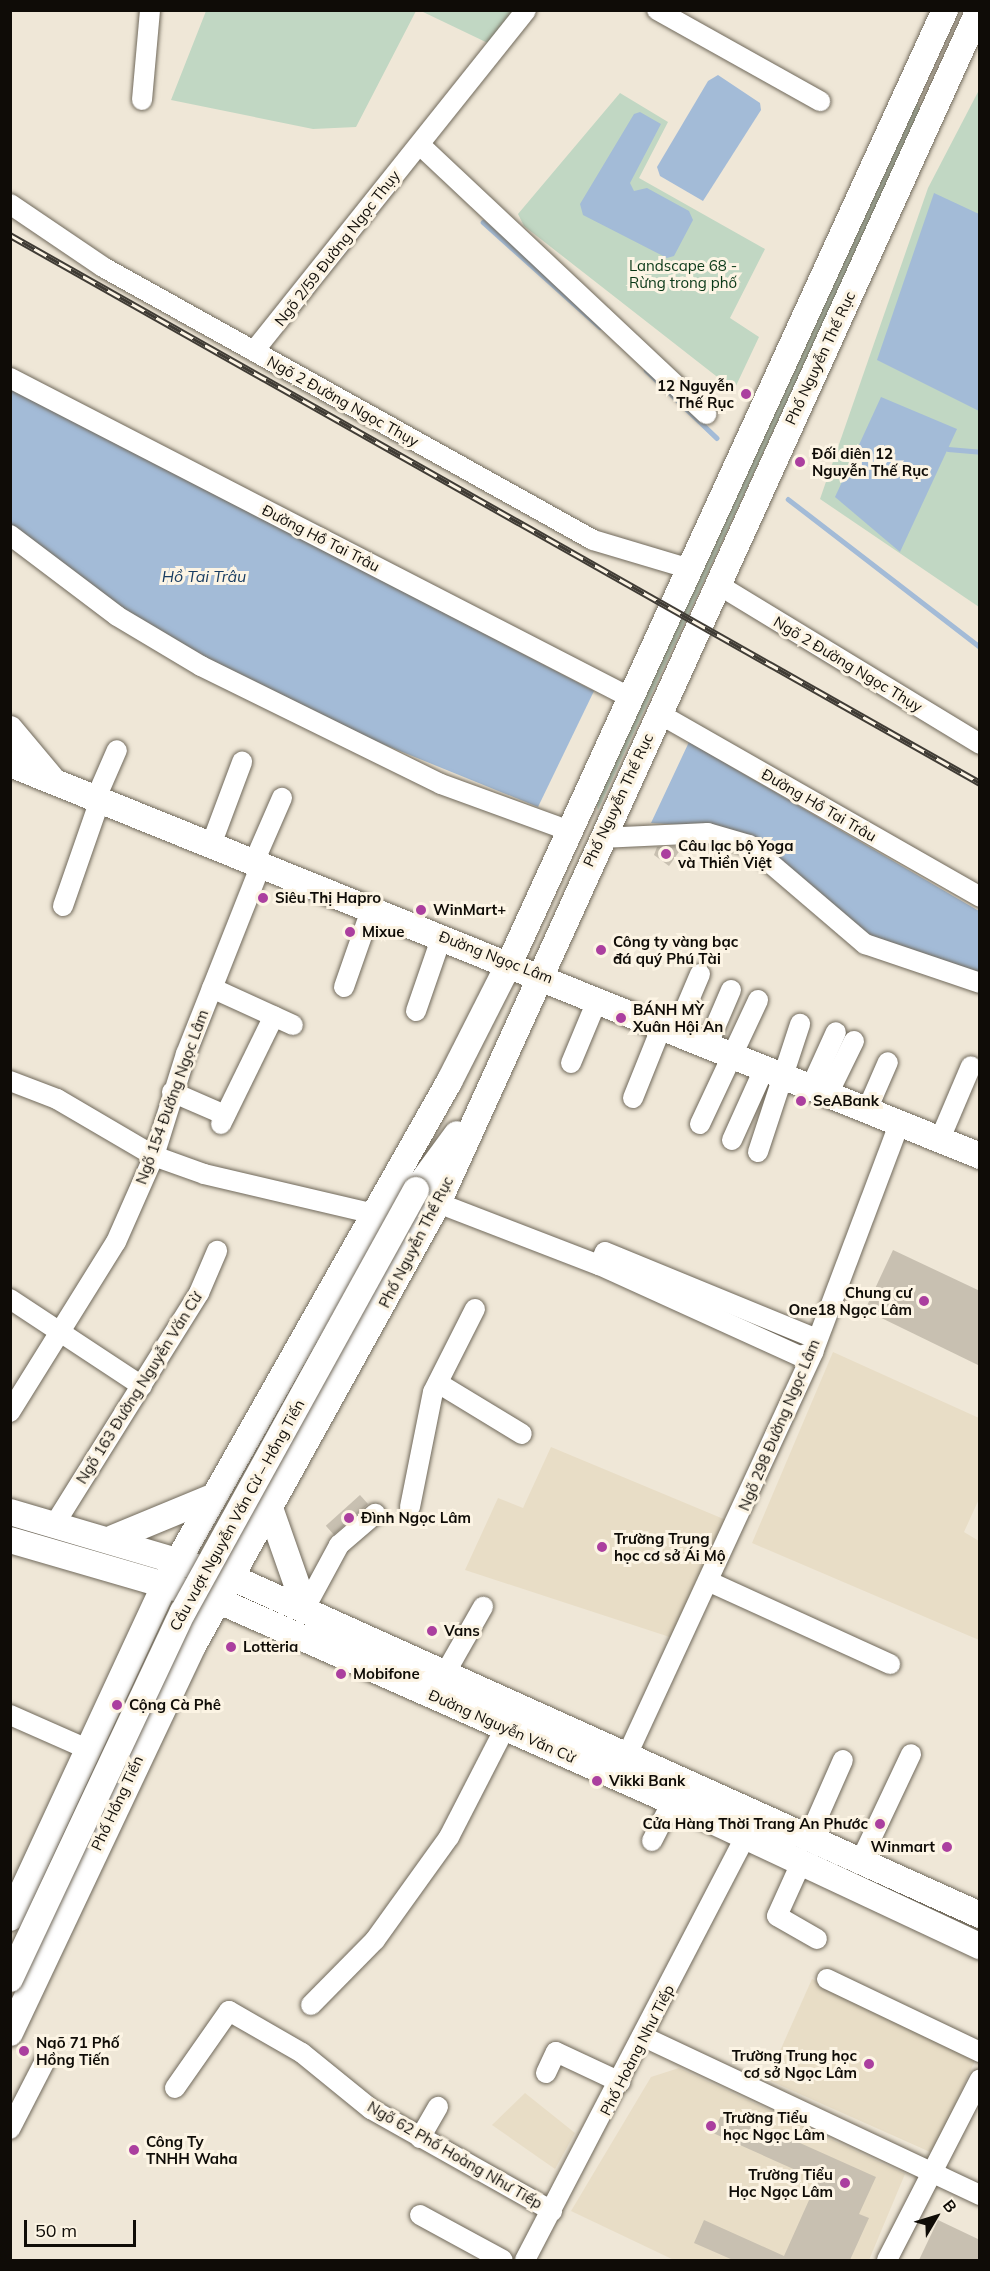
<!DOCTYPE html>
<html>
<head>
<meta charset="utf-8">
<style>
  body { margin:0 }
  #map { position:relative; width:990px; height:2271px; overflow:hidden; background:#efe7d7; font-family:Mulish,sans-serif }
  div>[style] { position:absolute }
  [style*='--x'] { left:calc(var(--x)*1px); top:calc(var(--y)*1px); width:calc(var(--w)*1px); rotate:calc(var(--a)*1deg) }
  .built>* { inset:0; background:#e8ddc6; transform-origin:0 0 }
  .green>* { inset:0; background:#c1d7c3 }
  .water>* { inset:0; background:#a3bbd7 }
  .stream>* { height:4.5px; margin:-2.25px; padding:0 2.25px; transform-origin:2.25px; border-radius:2.25px; background:#a3bbd7 }
  .building>* { inset:0; background:#c8c0b1; transform-origin:0 0 }
  .roads { filter:drop-shadow(0 0 2px #70695b) drop-shadow(0 0 2px #70695b) }
  .minor>* { height:20px; margin:-10px; padding:0 10px; transform-origin:10px; border-radius:10px; background:#fff }
  .major>* { height:26px; margin:-13px; padding:0 13px; transform-origin:13px; border-radius:13px; background:#fff }
  .rail>* { height:7px; margin-top:-3.5px; transform-origin:0; background:repeating-linear-gradient(90deg,#fcf4e4 0 14px,#403c35 0 28px); box-sizing:border-box; border-block:2px solid #403c35 }
  .bridges { filter:drop-shadow(0 0 2px #70695b) drop-shadow(0 0 2px #70695b) }
  .major-bridge>* { height:26px; margin:-13px; padding:0 13px; transform-origin:13px; border-radius:13px; background:#fff }
  .dots>* { width:16px; height:16px; translate:-50% -50%; box-sizing:border-box; border:3px solid #fcf4e4; border-radius:50% }
  span { translate:-50% -50%; white-space:nowrap; text-align:center; line-height:1.15; -webkit-text-stroke:6px #fcf4e4; paint-order:stroke }
  .street-label { font-size:15px; color:#0f0c07 }
  .park-label { font-size:15px; color:#093817 }
  .poi-label { font-size:15px; color:#0f0c07; font-weight:700 }
  .right { translate:-100% -50%; text-align:right }
  .left { translate:0 -50%; text-align:left }
  .water-label { font-size:16px; color:#183c61; font-style:italic }
  .frame { position:absolute; inset:0; border:12px solid #0f0c07; pointer-events:none }
  .north { position:absolute; left:906px; top:2187px; width:60px; height:60px; -webkit-text-stroke:4px #fcf4e4; paint-order:stroke; rotate:52deg; font-size:16px; font-weight:700; line-height:24px; text-align:center; color:#0f0c07 }
  .north::after { content:''; display:block; margin:auto; width:21px; height:27px; background:#0f0c07; clip-path:polygon(50% 0,100% 100%,50% 72%,0 100%) }
  .scale { position:absolute; left:24px; top:2220px; width:112px; height:27px; box-sizing:border-box; border:3px solid #0f0c07; border-top:0; padding-left:8px; font-size:18px; line-height:21px; white-space:nowrap; color:#0f0c07; -webkit-text-stroke:4px #fcf4e4; paint-order:stroke }
</style>
</head>
<body>
<div id="map">
  <div class="built">
    <div style="clip-path:polygon(833px 1352px,979px 1418px,979px 1499px,964px 1532px,979px 1541px,979px 1640px,752px 1543px)"></div>
    <div style="clip-path:polygon(551px 1447px,738px 1525px,688px 1643px,465px 1570px,498px 1498px,523px 1508px)"></div>
    <div style="left:812px;top:1979px;width:182px;height:110px;rotate:24deg"></div>
    <div style="clip-path:polygon(679px 2068px,905px 2174px,869px 2260px,674px 2260px,571px 2211px,651px 2077px)"></div>
    <div style="clip-path:polygon(525px 2093px,575px 2133px,555px 2169px,492px 2125px)"></div>
  </div>
  <div class="green">
    <div style="clip-path:polygon(206px 11px,206px 10px,416px 11px,356px 127px,313px 129px,171px 100px)"></div>
    <div style="clip-path:polygon(421px 11px,519px 11px,492px 45px)"></div>
    <div style="clip-path:polygon(979px 90px,979px 607px,820px 499px,928px 188px)"></div>
    <div style="clip-path:polygon(620px 93px,668px 122px,639px 178px,765px 249px,730px 318px,759px 337px,734px 390px,524px 226px,518px 214px)"></div>
    <div style="clip-path:polygon(917px 99px,920px 113px,598px 810px,596px 801px)"></div>
  </div>
  <div class="water">
    <div style="clip-path:polygon(718px 75px,760px 103px,761px 110px,703px 201px,660px 176px,657px 167px,708px 81px)"></div>
    <div style="clip-path:polygon(640px 112px,661px 124px,630px 183px,634px 191px,647px 188px,689px 211px,693px 220px,674px 256px,667px 258px,583px 215px,580px 204px,634px 114px)"></div>
    <div style="clip-path:polygon(934px 193px,979px 214px,979px 411px,877px 360px)"></div>
    <div style="clip-path:polygon(10px 385px,594px 691px,538px 807px,316px 717px,173px 646px,10px 529px)"></div>
    <div style="clip-path:polygon(881px 397px,957px 429px,900px 552px,835px 497px)"></div>
    <div style="clip-path:polygon(689px 742px,979px 911px,979px 980px,863px 935px,719px 827px,651px 823px)"></div>
  </div>
  <div class="stream">
    <div style="--x:483;--y:222;--w:157;--a:41.9"></div>
    <div style="--x:646;--y:370;--w:98;--a:43.8"></div>
    <div style="--x:948;--y:449;--w:32;--a:5"></div>
    <div style="--x:788;--y:499;--w:242;--a:37.6"></div>
  </div>
  <div class="building">
    <div style="clip-path:polygon(707px 845px,724px 850px,718px 863px,688px 849px)"></div>
    <div style="clip-path:polygon(683px 846px,669px 866px,654px 855px,657px 847px)"></div>
    <div style="clip-path:polygon(893px 1250px,980px 1291px,980px 1366px,865px 1310px)"></div>
    <div style="left:360px;top:1495px;width:12px;height:46px;rotate:48deg"></div>
    <div style="clip-path:polygon(724px 2109px,876px 2177px,859px 2214px,869px 2218px,850px 2260px,733px 2260px,694px 2243px,704px 2220px,784px 2256px,818px 2180px,713px 2133px)"></div>
    <div style="clip-path:polygon(938px 2220px,980px 2240px,980px 2260px,919px 2260px)"></div>
  </div>
  <div class="roads">
    <div class="minor">
      <div style="--x:657;--y:10;--w:187;--a:29.2"></div>
      <div style="--x:142;--y:100;--w:90;--a:-84.9"></div>
      <div style="--x:420;--y:145;--w:393;--a:43.2"></div>
      <div style="--x:10;--y:204;--w:112;--a:34.1"></div>
      <div style="--x:103;--y:267;--w:561;--a:29.12"></div>
      <div style="--x:593;--y:540;--w:101;--a:16.6"></div>
      <div style="--x:254;--y:351;--w:436;--a:-51.4"></div>
      <div style="--x:10;--y:378;--w:699;--a:27.26"></div>
      <div style="--x:10;--y:535;--w:134;--a:37.1"></div>
      <div style="--x:117;--y:616;--w:98;--a:30.8"></div>
      <div style="--x:201;--y:666;--w:267;--a:26.2"></div>
      <div style="--x:441;--y:784;--w:137;--a:20"></div>
      <div style="--x:717;--y:584;--w:308;--a:31.3"></div>
      <div style="--x:658;--y:713;--w:371;--a:29.7"></div>
      <div style="--x:96;--y:798;--w:52;--a:-66.4"></div>
      <div style="--x:601;--y:838;--w:107;--a:-2.7"></div>
      <div style="--x:708;--y:833;--w:43;--a:16.3"></div>
      <div style="--x:749;--y:845;--w:153;--a:40.5"></div>
      <div style="--x:865;--y:944;--w:121;--a:18.7"></div>
      <div style="--x:211;--y:845;--w:89;--a:-69.5"></div>
      <div style="--x:254;--y:862;--w:70;--a:-66.4"></div>
      <div style="--x:63;--y:906;--w:112;--a:-70.8"></div>
      <div style="--x:344;--y:987;--w:82;--a:-70.7"></div>
      <div style="--x:212;--y:988;--w:89;--a:24.6"></div>
      <div style="--x:416;--y:1011;--w:79;--a:-70.9"></div>
      <div style="--x:675;--y:1033;--w:64;--a:-67"></div>
      <div style="--x:707;--y:1046;--w:61;--a:-66.8"></div>
      <div style="--x:571;--y:1063;--w:70;--a:-67.4"></div>
      <div style="--x:10;--y:1081;--w:50;--a:21"></div>
      <div style="--x:57;--y:1099;--w:113;--a:30.4"></div>
      <div style="--x:154;--y:1156;--w:53;--a:19.8"></div>
      <div style="--x:204;--y:1174;--w:175;--a:13.2"></div>
      <div style="--x:811;--y:1087;--w:60;--a:-65.6"></div>
      <div style="--x:172;--y:1092;--w:58;--a:23.5"></div>
      <div style="--x:828;--y:1094;--w:59;--a:-63.9"></div>
      <div style="--x:633;--y:1098;--w:78;--a:-68.1"></div>
      <div style="--x:867;--y:1110;--w:52;--a:-66.4"></div>
      <div style="--x:221;--y:1124;--w:120;--a:-63.9"></div>
      <div style="--x:700;--y:1124;--w:137;--a:-64.9"></div>
      <div style="--x:940;--y:1139;--w:79;--a:-67"></div>
      <div style="--x:732;--y:1140;--w:78;--a:-65.7"></div>
      <div style="--x:758;--y:1152;--w:135;--a:-71.8"></div>
      <div style="--x:438;--y:1203;--w:173;--a:21.1"></div>
      <div style="--x:599;--y:1265;--w:221;--a:24.4"></div>
      <div style="--x:800;--y:1356;--w:14;--a:-17"></div>
      <div style="--x:599;--y:1265;--w:14;--a:-65"></div>
      <div style="--x:605;--y:1252;--w:229;--a:22.3"></div>
      <div style="--x:10;--y:1299;--w:158;--a:33.4"></div>
      <div style="--x:438;--y:1383;--w:98;--a:31.3"></div>
      <div style="--x:10;--y:1412;--w:200;--a:-58.1"></div>
      <div style="--x:116;--y:1242;--w:94;--a:-66.2"></div>
      <div style="--x:154;--y:1156;--w:107;--a:-72.6"></div>
      <div style="--x:186;--y:1054;--w:203;--a:-68.4"></div>
      <div style="--x:410;--y:1507;--w:117;--a:-78.7"></div>
      <div style="--x:433;--y:1392;--w:93;--a:-63.2"></div>
      <div style="--x:56;--y:1522;--w:270;--a:-58"></div>
      <div style="--x:199;--y:1293;--w:46;--a:-66.8"></div>
      <div style="--x:710;--y:1582;--w:198;--a:24.5"></div>
      <div style="--x:305;--y:1608;--w:72;--a:-61.6"></div>
      <div style="--x:339;--y:1545;--w:48;--a:-40.7"></div>
      <div style="--x:447;--y:1670;--w:73;--a:-60.3"></div>
      <div style="--x:10;--y:1715;--w:84;--a:23.8"></div>
      <div style="--x:628;--y:1753;--w:442;--a:-65.2"></div>
      <div style="--x:813;--y:1352;--w:244;--a:-69.3"></div>
      <div style="--x:809;--y:1837;--w:84;--a:-66.2"></div>
      <div style="--x:652;--y:1841;--w:44;--a:-62.9"></div>
      <div style="--x:861;--y:1860;--w:117;--a:-64.7"></div>
      <div style="--x:801;--y:1863;--w:58;--a:114.4"></div>
      <div style="--x:777;--y:1916;--w:46;--a:29.9"></div>
      <div style="--x:827;--y:1979;--w:170;--a:25.5"></div>
      <div style="--x:311;--y:2005;--w:91;--a:-45.4"></div>
      <div style="--x:375;--y:1940;--w:127;--a:-54.3"></div>
      <div style="--x:449;--y:1837;--w:123;--a:-62.8"></div>
      <div style="--x:642;--y:2036;--w:374;--a:25.2"></div>
      <div style="--x:546;--y:2073;--w:23;--a:-65"></div>
      <div style="--x:556;--y:2052;--w:71;--a:25.1"></div>
      <div style="--x:175;--y:2088;--w:94;--a:-55"></div>
      <div style="--x:229;--y:2011;--w:84;--a:29.9"></div>
      <div style="--x:302;--y:2053;--w:89;--a:39.1"></div>
      <div style="--x:371;--y:2109;--w:208;--a:29.4"></div>
      <div style="--x:10;--y:2129;--w:79;--a:-62.8"></div>
      <div style="--x:420;--y:2138;--w:36;--a:-60"></div>
      <div style="--x:420;--y:2215;--w:94;--a:28.5"></div>
      <div style="--x:525;--y:2260;--w:476;--a:-62.5"></div>
      <div style="--x:887;--y:2260;--w:203;--a:-62.8"></div>
    </div>
    <div class="major">
      <div style="--x:10;--y:729;--w:64;--a:50.1"></div>
      <div style="--x:10;--y:764;--w:1046;--a:22"></div>
      <div style="--x:416;--y:1190;--w:69;--a:-53.8"></div>
      <div style="--x:270;--y:1508;--w:106;--a:70.7"></div>
      <div style="--x:10;--y:1512;--w:230;--a:16.4"></div>
      <div style="--x:231;--y:1577;--w:822;--a:24.29"></div>
      <div style="--x:113;--y:1538;--w:110;--a:-22.4"></div>
      <div style="--x:10;--y:1540;--w:216;--a:16.2"></div>
      <div style="--x:217;--y:1600;--w:498;--a:23.9"></div>
      <div style="--x:672;--y:1802;--w:340;--a:25.1"></div>
      <div style="--x:10;--y:1918;--w:370;--a:-65.1"></div>
      <div style="--x:166;--y:1582;--w:575;--a:-60.49"></div>
      <div style="--x:449;--y:1082;--w:135;--a:-63.1"></div>
      <div style="--x:510;--y:962;--w:1047;--a:-65.44"></div>
      <div style="--x:10;--y:2033;--w:430;--a:-64.7"></div>
      <div style="--x:194;--y:1644;--w:504;--a:-61.04"></div>
      <div style="--x:438;--y:1203;--w:1310;--a:-65.61"></div>
    </div>
  </div>
  <div class="rail">
    <div style="--x:10;--y:235;--w:1114;--a:29.46"></div>
  </div>
  <div class="bridges">
    <div class="major-bridge">
      <div style="--x:10;--y:1979;--w:406;--a:-64.8"></div>
      <div style="--x:183;--y:1612;--w:482;--a:-61.1"></div>
    </div>
  </div>
  <div class="dots">
    <div style="left:746px;top:394px;background:#ab3f9f"></div>
    <div style="left:800px;top:462px;background:#ab3f9f"></div>
    <div style="left:666px;top:854px;background:#ab3f9f"></div>
    <div style="left:263px;top:898px;background:#ab3f9f"></div>
    <div style="left:421px;top:910px;background:#ab3f9f"></div>
    <div style="left:350px;top:932px;background:#ab3f9f"></div>
    <div style="left:601px;top:950px;background:#ab3f9f"></div>
    <div style="left:621px;top:1018px;background:#ab3f9f"></div>
    <div style="left:801px;top:1101px;background:#ab3f9f"></div>
    <div style="left:924px;top:1301px;background:#ab3f9f"></div>
    <div style="left:349px;top:1518px;background:#ab3f9f"></div>
    <div style="left:602px;top:1547px;background:#ab3f9f"></div>
    <div style="left:432px;top:1631px;background:#ab3f9f"></div>
    <div style="left:231px;top:1647px;background:#ab3f9f"></div>
    <div style="left:341px;top:1674px;background:#ab3f9f"></div>
    <div style="left:117px;top:1705px;background:#ab3f9f"></div>
    <div style="left:597px;top:1781px;background:#ab3f9f"></div>
    <div style="left:880px;top:1824px;background:#ab3f9f"></div>
    <div style="left:947px;top:1847px;background:#ab3f9f"></div>
    <div style="left:24px;top:2051px;background:#ab3f9f"></div>
    <div style="left:869px;top:2064px;background:#ab3f9f"></div>
    <div style="left:711px;top:2126px;background:#ab3f9f"></div>
    <div style="left:134px;top:2150px;background:#ab3f9f"></div>
    <div style="left:845px;top:2183px;background:#ab3f9f"></div>
  </div>
  <div class="street-label">
    <span style="left:337px;top:248px;rotate:-52deg">Ngõ 2/59 Đường Ngọc Thụy</span>
    <span style="left:820px;top:358px;rotate:-65deg">Phố Nguyễn Thế Rục</span>
    <span style="left:343px;top:401px;rotate:29deg">Ngõ 2 Đường Ngọc Thụy</span>
    <span style="left:321px;top:538px;rotate:27deg">Đường Hồ Tai Trâu</span>
    <span style="left:848px;top:664px;rotate:31deg">Ngõ 2 Đường Ngọc Thụy</span>
    <span style="left:618px;top:800px;rotate:-65deg">Phố Nguyễn Thế Rục</span>
    <span style="left:819px;top:805px;rotate:30deg">Đường Hồ Tai Trâu</span>
    <span style="left:496px;top:957px;rotate:21deg">Đường Ngọc Lâm</span>
    <span style="left:172px;top:1097px;rotate:-70deg">Ngõ 154 Đường Ngọc Lâm</span>
    <span style="left:416px;top:1242px;rotate:-63deg">Phố Nguyễn Thế Rục</span>
    <span style="left:139px;top:1388px;rotate:-58deg">Ngõ 163 Đường Nguyễn Văn Cừ</span>
    <span style="left:779px;top:1425px;rotate:-67deg">Ngõ 298 Đường Ngọc Lâm</span>
    <span style="left:237px;top:1515px;rotate:-61deg">Cầu vượt Nguyễn Văn Cừ – Hồng Tiến</span>
    <span style="left:502px;top:1726px;rotate:24deg">Đường Nguyễn Văn Cừ</span>
    <span style="left:117px;top:1803px;rotate:-65deg">Phố Hồng Tiến</span>
    <span style="left:637px;top:2050px;rotate:-63deg">Phố Hoàng Như Tiếp</span>
    <span style="left:455px;top:2155px;rotate:30deg">Ngõ 62 Phố Hoàng Như Tiếp</span>
  </div>
  <div class="park-label">
    <span style="left:683px;top:274px">Landscape 68 -<br>Rừng trong phố</span>
  </div>
  <div class="poi-label">
    <span class="right" style="left:734px;top:394px">12 Nguyễn<br>Thế Rục</span>
    <span class="left" style="left:812px;top:462px">Đối diện 12<br>Nguyễn Thế Rục</span>
    <span class="left" style="left:678px;top:854px">Câu lạc bộ Yoga<br>và Thiền Việt</span>
    <span class="left" style="left:275px;top:898px">Siêu Thị Hapro</span>
    <span class="left" style="left:433px;top:910px">WinMart+</span>
    <span class="left" style="left:362px;top:932px">Mixue</span>
    <span class="left" style="left:613px;top:950px">Công ty vàng bạc<br>đá quý Phú Tài</span>
    <span class="left" style="left:633px;top:1018px">BÁNH MỲ<br>Xuân Hội An</span>
    <span class="left" style="left:813px;top:1101px">SeABank</span>
    <span class="right" style="left:912px;top:1301px">Chung cư<br>One18 Ngọc Lâm</span>
    <span class="left" style="left:361px;top:1518px">Đình Ngọc Lâm</span>
    <span class="left" style="left:614px;top:1547px">Trường Trung<br>học cơ sở Ái Mộ</span>
    <span class="left" style="left:444px;top:1631px">Vans</span>
    <span class="left" style="left:243px;top:1647px">Lotteria</span>
    <span class="left" style="left:353px;top:1674px">Mobifone</span>
    <span class="left" style="left:129px;top:1705px">Cộng Cà Phê</span>
    <span class="left" style="left:609px;top:1781px">Vikki Bank</span>
    <span class="right" style="left:868px;top:1824px">Cửa Hàng Thời Trang An Phước</span>
    <span class="right" style="left:935px;top:1847px">Winmart</span>
    <span class="left" style="left:36px;top:2051px">Ngõ 71 Phố<br>Hồng Tiến</span>
    <span class="right" style="left:857px;top:2064px">Trường Trung học<br>cơ sở Ngọc Lâm</span>
    <span class="left" style="left:723px;top:2126px">Trường Tiểu<br>học Ngọc Lâm</span>
    <span class="left" style="left:146px;top:2150px">Công Ty<br>TNHH Waha</span>
    <span class="right" style="left:833px;top:2183px">Trường Tiểu<br>Học Ngọc Lâm</span>
  </div>
  <div class="water-label">
    <span style="left:204px;top:576px">Hồ Tai Trâu</span>
  </div>
  <div class="frame"></div>
  <div class="north">B</div>
  <div class="scale">50 m</div>
</div>
</body>
</html>
